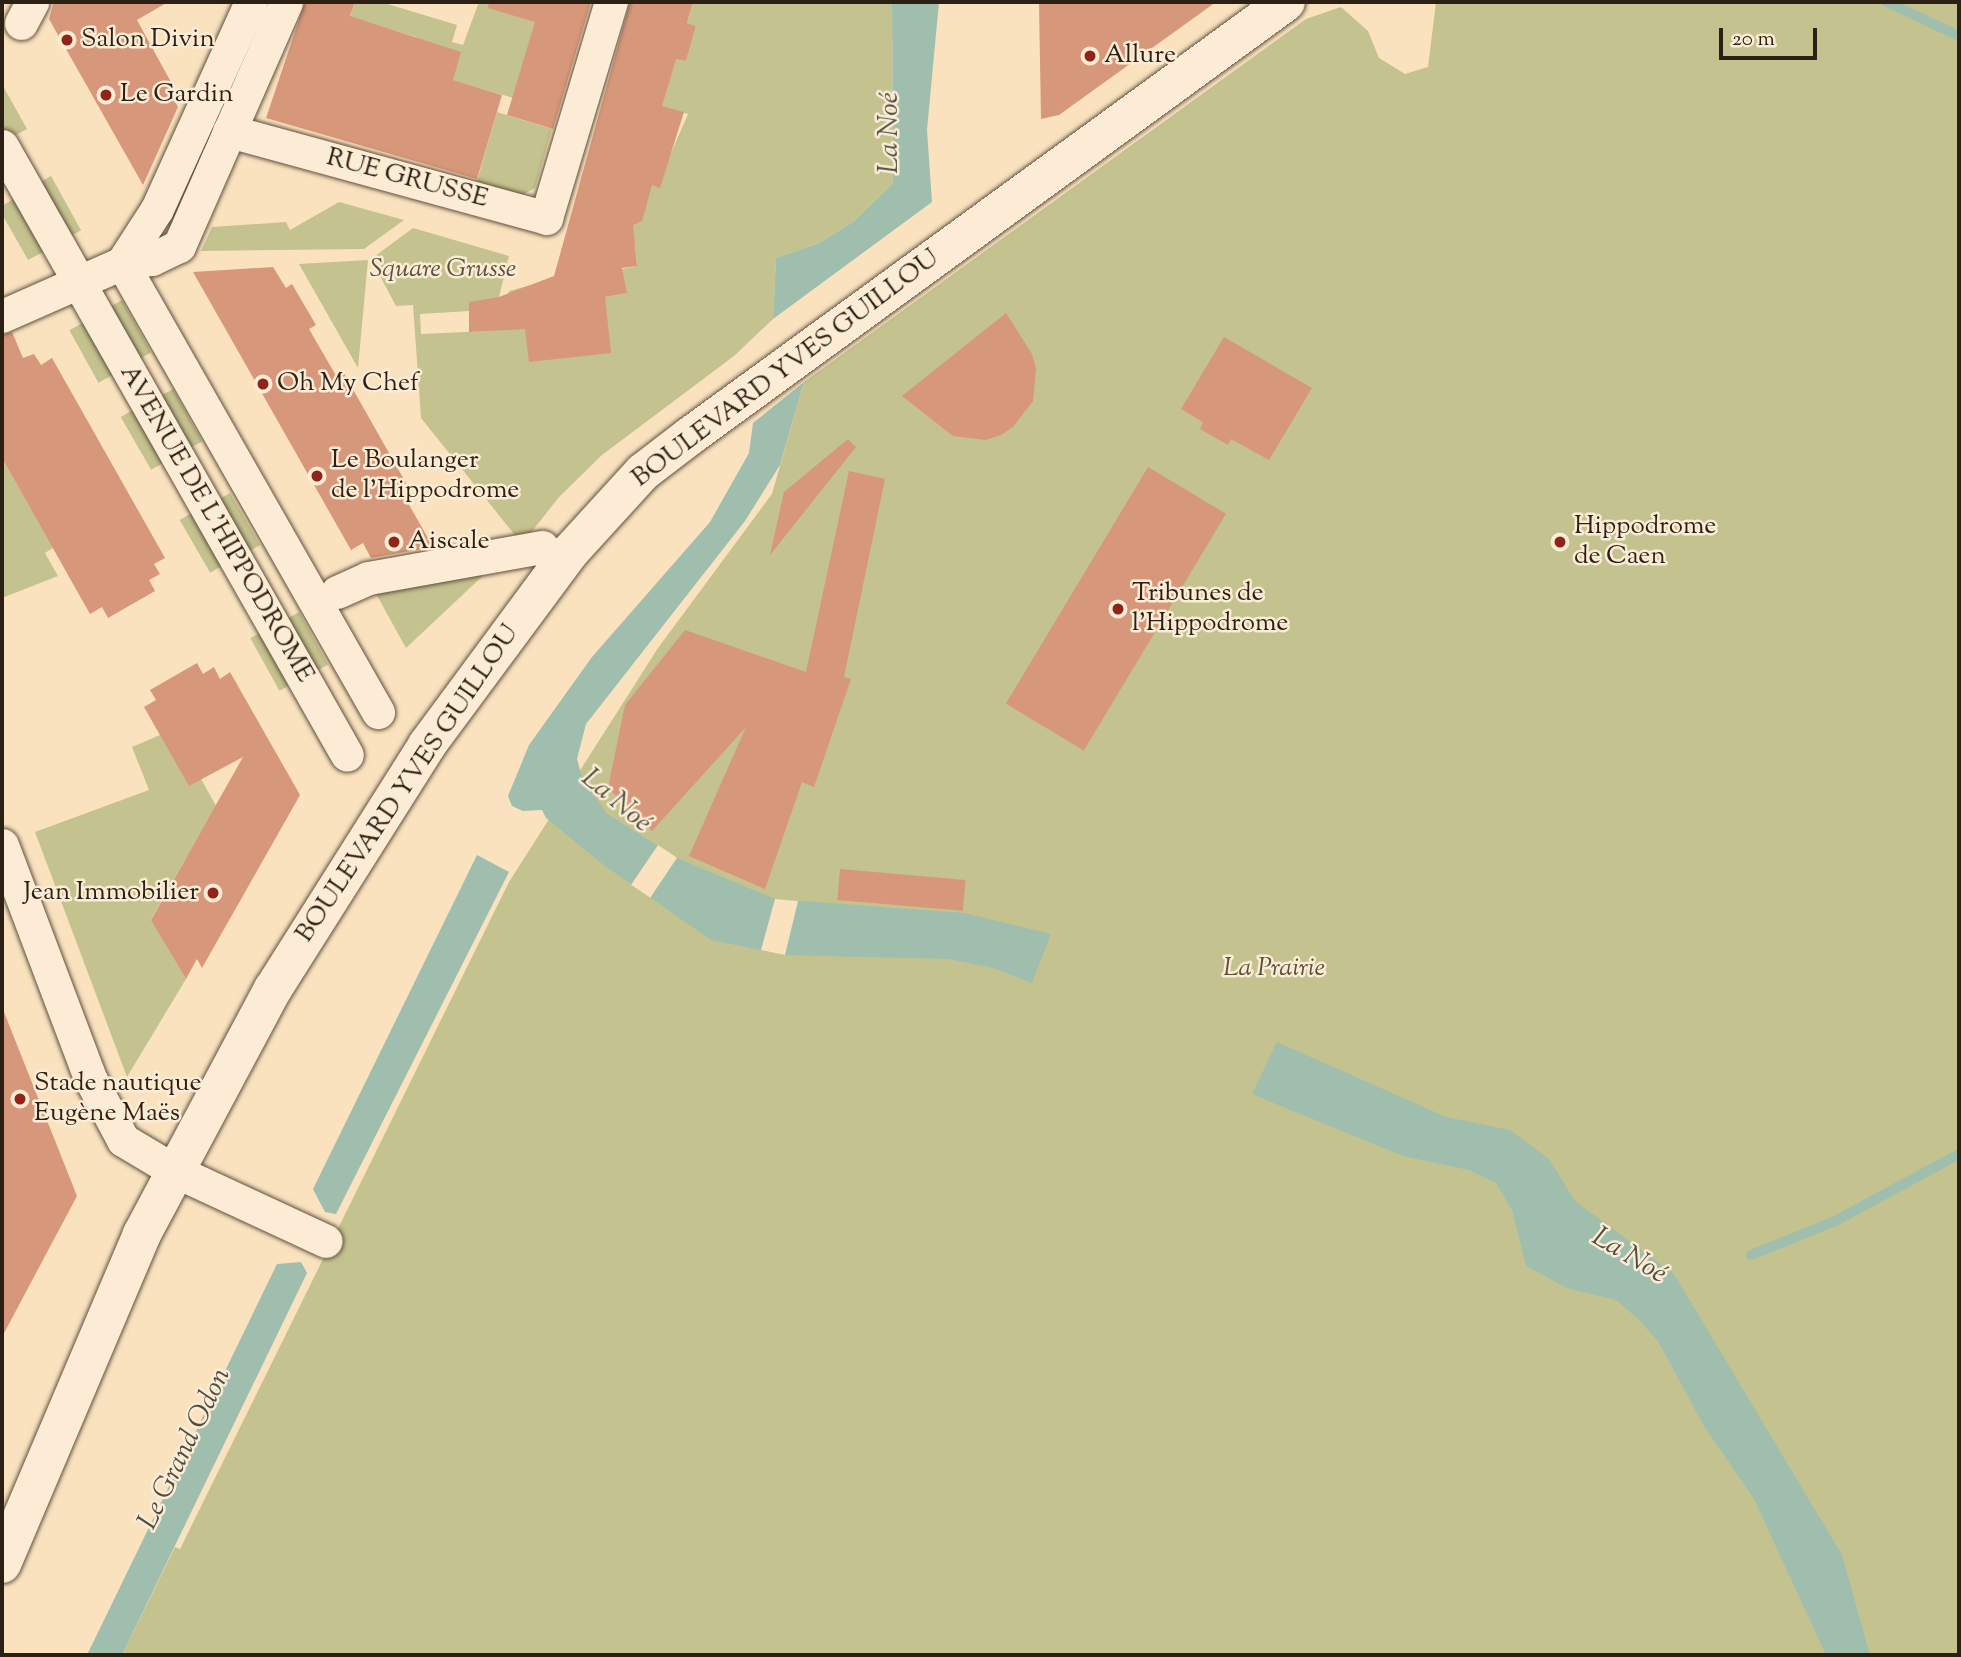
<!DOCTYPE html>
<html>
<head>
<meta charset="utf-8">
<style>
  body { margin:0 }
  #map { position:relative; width:1961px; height:1657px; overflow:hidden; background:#fae2bf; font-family:"Sorts Mill Goudy",serif }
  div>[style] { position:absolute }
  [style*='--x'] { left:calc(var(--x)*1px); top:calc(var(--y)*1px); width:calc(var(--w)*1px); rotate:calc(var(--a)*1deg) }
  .green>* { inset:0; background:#c4c28e; transform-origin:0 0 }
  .water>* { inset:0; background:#9fbeae }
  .pier>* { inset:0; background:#fae2bf; transform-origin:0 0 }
  .stream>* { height:10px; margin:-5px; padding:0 5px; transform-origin:5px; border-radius:5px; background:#9fbeae }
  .building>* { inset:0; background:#d7977a; transform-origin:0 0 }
  .roads { filter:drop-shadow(0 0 2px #60503e) drop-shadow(0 0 2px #60503e) }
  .street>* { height:33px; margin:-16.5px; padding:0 16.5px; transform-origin:16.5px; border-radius:16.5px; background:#fcecd5 }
  .secondary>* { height:38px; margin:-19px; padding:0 19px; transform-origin:19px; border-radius:19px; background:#fcecd5 }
  .dots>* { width:19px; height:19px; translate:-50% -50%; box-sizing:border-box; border:4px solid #fcecd5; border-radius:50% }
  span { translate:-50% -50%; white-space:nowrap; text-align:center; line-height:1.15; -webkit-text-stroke:5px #fcecd5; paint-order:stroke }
  .poi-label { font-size:26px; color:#2c1f13 }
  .left { translate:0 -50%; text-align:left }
  .right { translate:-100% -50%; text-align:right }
  .street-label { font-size:26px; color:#2c1f13 }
  .park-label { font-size:26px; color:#5a5038; font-style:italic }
  .water-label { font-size:28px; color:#4e4f42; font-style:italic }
  .frame { position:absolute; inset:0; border:4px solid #2c1f13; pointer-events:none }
  .scale { position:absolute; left:1719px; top:28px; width:98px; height:32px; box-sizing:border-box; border:4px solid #2c1f13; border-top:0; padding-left:9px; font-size:21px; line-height:24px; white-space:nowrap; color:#2c1f13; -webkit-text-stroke:5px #fcecd5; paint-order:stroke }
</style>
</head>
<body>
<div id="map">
  <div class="green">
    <div style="clip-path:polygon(355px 2px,381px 2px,457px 25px,452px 42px,463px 45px,479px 2px,538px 2px,533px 21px,547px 26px,513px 98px,442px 77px,416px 37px,350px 17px)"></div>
    <div style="clip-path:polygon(693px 2px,892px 2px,893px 183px,853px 222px,819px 243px,776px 258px,773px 319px,734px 356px,602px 455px,559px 497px,522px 544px,421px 418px,413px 305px,396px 306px,371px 259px,413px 228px,509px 256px,499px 297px,469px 311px,420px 314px,421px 334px,486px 331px,505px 307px,509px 291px,553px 279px,601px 298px,626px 293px,622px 269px,637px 266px,635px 243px,610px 240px,653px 148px,671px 153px,688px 114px,610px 91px,671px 73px,676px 59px,686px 61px,696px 26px,687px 23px)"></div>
    <div style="clip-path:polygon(1436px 2px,1959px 2px,1959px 1655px,122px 1655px,175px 1547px,180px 1549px,509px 882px,658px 648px,772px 494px,804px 382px,1306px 19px,1341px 7px,1368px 31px,1379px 58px,1405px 74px,1428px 67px)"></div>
    <div style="clip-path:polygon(2px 84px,27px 129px,7px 140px,2px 132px)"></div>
    <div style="clip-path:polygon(497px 112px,552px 129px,535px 188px,522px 195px,477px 181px)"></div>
    <div style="left:51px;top:176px;width:62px;height:22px;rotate:61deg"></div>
    <div style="clip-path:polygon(15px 198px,45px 251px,28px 260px,2px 214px,2px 206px)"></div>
    <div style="clip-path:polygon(339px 202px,404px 220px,364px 249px,201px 251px,212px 227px,286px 222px,290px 230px)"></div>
    <div style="clip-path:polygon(368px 260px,358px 368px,299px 264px)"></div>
    <div style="left:122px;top:300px;width:60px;height:22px;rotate:61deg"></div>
    <div style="left:86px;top:321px;width:60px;height:19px;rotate:61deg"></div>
    <div style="left:173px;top:389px;width:60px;height:21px;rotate:61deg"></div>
    <div style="left:138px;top:407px;width:61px;height:20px;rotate:60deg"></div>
    <div style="clip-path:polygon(2px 458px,53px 548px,45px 553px,58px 576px,2px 598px)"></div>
    <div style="left:230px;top:493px;width:60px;height:21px;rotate:60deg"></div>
    <div style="left:197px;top:510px;width:61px;height:20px;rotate:60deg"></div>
    <div style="clip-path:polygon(488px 571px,406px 648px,375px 592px)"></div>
    <div style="left:299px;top:612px;width:60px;height:21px;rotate:61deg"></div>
    <div style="left:267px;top:629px;width:60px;height:19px;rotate:61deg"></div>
    <div style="clip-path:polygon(160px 735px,201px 779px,220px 813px,207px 821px,151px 919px,186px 979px,127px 1077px,35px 832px,149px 790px,132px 747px)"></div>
  </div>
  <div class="water">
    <div style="clip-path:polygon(892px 2px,939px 2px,927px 130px,932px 202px,773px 319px,776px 258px,819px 243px,853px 222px,893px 183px)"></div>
    <div style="clip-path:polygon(804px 382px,780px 465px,745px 521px,586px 724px,577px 759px,582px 777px,606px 813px,677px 858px,775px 899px,964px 913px,1051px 934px,1032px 983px,994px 968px,948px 959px,785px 955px,711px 940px,605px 866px,546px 818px,542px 810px,523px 811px,512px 806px,508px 796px,529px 745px,592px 657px,710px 522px,749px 453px,753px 423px)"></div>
    <div style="clip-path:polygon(477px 855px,509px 872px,336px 1214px,325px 1212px,313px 1189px)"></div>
    <div style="clip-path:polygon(1277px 1042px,1446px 1117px,1510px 1130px,1549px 1159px,1575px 1201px,1674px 1274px,1842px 1555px,1870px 1655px,1826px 1655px,1754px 1499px,1704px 1426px,1658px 1341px,1638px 1319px,1616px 1300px,1567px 1288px,1526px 1266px,1512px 1210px,1496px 1183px,1469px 1170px,1403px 1156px,1252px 1094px)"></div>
    <div style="clip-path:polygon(301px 1262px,307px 1273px,122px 1655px,87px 1655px,277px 1264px)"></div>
  </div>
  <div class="pier">
    <div style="left:658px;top:845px;width:23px;height:48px;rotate:34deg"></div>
    <div style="clip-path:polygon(775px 899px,798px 901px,785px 955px,761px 950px)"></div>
  </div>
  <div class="stream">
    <div style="--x:1887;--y:2;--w:80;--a:25.3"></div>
    <div style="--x:1751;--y:1255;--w:93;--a:-22.1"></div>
    <div style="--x:1837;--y:1220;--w:139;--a:-28.4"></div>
  </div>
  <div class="building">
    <div style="clip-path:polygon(54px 2px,168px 2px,137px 20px,172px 84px,169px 91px,178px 107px,143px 185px,49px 19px)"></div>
    <div style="clip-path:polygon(305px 2px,355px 2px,350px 16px,461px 52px,453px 80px,502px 95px,477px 179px,266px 118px)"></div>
    <div style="clip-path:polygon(489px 2px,591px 2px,553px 129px,507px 115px,535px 22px,488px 8px)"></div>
    <div style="clip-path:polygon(630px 2px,693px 2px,687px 23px,696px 26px,686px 61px,676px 59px,662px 106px,684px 112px,660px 188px,652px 185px,642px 221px,633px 225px,637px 266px,622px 268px,627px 293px,605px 297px,611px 353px,529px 362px,525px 329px,469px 332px,469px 302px,499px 297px,554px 276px)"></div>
    <div style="clip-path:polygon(1039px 2px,1216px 2px,1059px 115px,1041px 119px)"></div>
    <div style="clip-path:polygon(273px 267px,286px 288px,292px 284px,316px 325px,309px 329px,335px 374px,342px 370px,406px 483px,399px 487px,433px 547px,371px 558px,363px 543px,351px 550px,193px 272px)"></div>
    <div style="clip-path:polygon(1006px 313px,1032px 354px,1036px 368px,1033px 401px,1013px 427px,1001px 435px,985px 440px,953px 436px,902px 396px)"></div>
    <div style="clip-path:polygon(12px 332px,23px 358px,34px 354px,41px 365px,52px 358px,165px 558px,154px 564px,160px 574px,149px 580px,155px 591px,108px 618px,102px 607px,90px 614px,2px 458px,2px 335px)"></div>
    <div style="clip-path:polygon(1224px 337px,1312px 388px,1269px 460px,1231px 439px,1228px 445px,1200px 429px,1203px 422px,1181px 409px)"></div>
    <div style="clip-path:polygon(848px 439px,856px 447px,770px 555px,784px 492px)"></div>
    <div style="left:1148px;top:467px;width:91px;height:276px;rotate:31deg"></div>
    <div style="clip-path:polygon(849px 471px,885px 479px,844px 677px,851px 679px,814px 787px,802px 782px,765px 889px,689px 856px,746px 727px,652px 831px,608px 788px,625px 705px,685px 630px,806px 672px)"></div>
    <div style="clip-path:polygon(197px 663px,203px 674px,214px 667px,220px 679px,230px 672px,300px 795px,202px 968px,197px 959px,186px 979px,151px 920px,243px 757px,189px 786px,144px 707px,156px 700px,150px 690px)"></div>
    <div style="left:840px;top:869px;width:126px;height:31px;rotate:5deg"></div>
    <div style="clip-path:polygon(2px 1007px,77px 1196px,2px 1337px)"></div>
  </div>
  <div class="roads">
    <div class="street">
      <div style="--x:21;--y:23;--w:24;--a:-62"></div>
      <div style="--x:229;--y:131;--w:329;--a:15.3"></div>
      <div style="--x:546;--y:218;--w:226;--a:-73.3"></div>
      <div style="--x:2;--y:146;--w:144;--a:60.4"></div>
      <div style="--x:122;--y:263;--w:517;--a:60.31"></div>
      <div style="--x:122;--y:263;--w:30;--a:-8"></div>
      <div style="--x:152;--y:259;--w:30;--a:-26"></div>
      <div style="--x:179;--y:246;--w:266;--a:-66.3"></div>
      <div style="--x:84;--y:292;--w:532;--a:60.4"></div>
      <div style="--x:2;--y:316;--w:131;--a:-23.8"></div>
      <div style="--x:122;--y:263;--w:64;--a:-57.1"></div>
      <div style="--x:157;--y:209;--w:227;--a:-65.6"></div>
      <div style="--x:337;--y:592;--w:34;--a:-24"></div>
      <div style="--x:368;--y:578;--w:177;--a:-10.1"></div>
      <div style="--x:2;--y:845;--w:251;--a:69.3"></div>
      <div style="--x:91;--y:1080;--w:68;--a:61.9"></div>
      <div style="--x:123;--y:1140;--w:61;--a:30.8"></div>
      <div style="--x:175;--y:1171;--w:166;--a:24.9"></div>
    </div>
    <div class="secondary">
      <div style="--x:2;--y:1564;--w:358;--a:-67"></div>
      <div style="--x:142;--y:1234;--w:278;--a:-61.9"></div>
      <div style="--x:273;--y:989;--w:289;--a:-57.7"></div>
      <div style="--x:427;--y:745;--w:239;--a:-53.5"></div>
      <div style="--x:569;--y:553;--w:110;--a:-47.6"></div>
      <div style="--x:643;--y:472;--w:59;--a:-37.5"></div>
      <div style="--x:690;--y:436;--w:737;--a:-36.06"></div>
    </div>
  </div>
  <div class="dots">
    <div style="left:67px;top:40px;background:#8f2418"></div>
    <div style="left:1090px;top:56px;background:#8f2418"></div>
    <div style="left:106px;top:95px;background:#8f2418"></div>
    <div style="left:263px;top:384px;background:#8f2418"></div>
    <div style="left:317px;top:476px;background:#8f2418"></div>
    <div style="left:394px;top:542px;background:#8f2418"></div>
    <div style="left:1560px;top:542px;background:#8f2418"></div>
    <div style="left:1118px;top:609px;background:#8f2418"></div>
    <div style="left:213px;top:893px;background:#8f2418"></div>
    <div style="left:20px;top:1099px;background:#8f2418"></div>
  </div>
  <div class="poi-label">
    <span class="left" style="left:81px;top:40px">Salon Divin</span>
    <span class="left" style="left:1104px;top:56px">Allure</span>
    <span class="left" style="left:120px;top:95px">Le Gardin</span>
    <span class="left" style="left:277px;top:384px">Oh My Chef</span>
    <span class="left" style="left:331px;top:476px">Le Boulanger<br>de l’Hippodrome</span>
    <span class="left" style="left:1574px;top:542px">Hippodrome<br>de Caen</span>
    <span class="left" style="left:408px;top:542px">Aiscale</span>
    <span class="left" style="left:1132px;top:609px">Tribunes de<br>l'Hippodrome</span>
    <span class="right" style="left:199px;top:893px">Jean Immobilier</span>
    <span class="left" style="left:34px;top:1099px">Stade nautique<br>Eugène Maës</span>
  </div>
  <div class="street-label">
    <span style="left:407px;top:179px;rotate:15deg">RUE GRUSSE</span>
    <span style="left:786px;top:369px;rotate:-37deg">BOULEVARD YVES GUILLOU</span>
    <span style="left:216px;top:524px;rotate:60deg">AVENUE DE L'HIPPODROME</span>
    <span style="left:408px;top:784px;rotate:-56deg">BOULEVARD YVES GUILLOU</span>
  </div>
  <div class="park-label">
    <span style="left:443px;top:270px">Square Grusse</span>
    <span style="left:1274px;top:969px">La Prairie</span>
  </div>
  <div class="water-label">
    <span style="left:890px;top:133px;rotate:-90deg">La Noé</span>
    <span style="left:616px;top:801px;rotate:40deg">La Noé</span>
    <span style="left:1629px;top:1256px;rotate:31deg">La Noé</span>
    <span style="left:185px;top:1449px;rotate:-64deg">Le Grand Odon</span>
  </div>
  <div class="frame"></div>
  <div class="scale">20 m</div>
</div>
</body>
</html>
